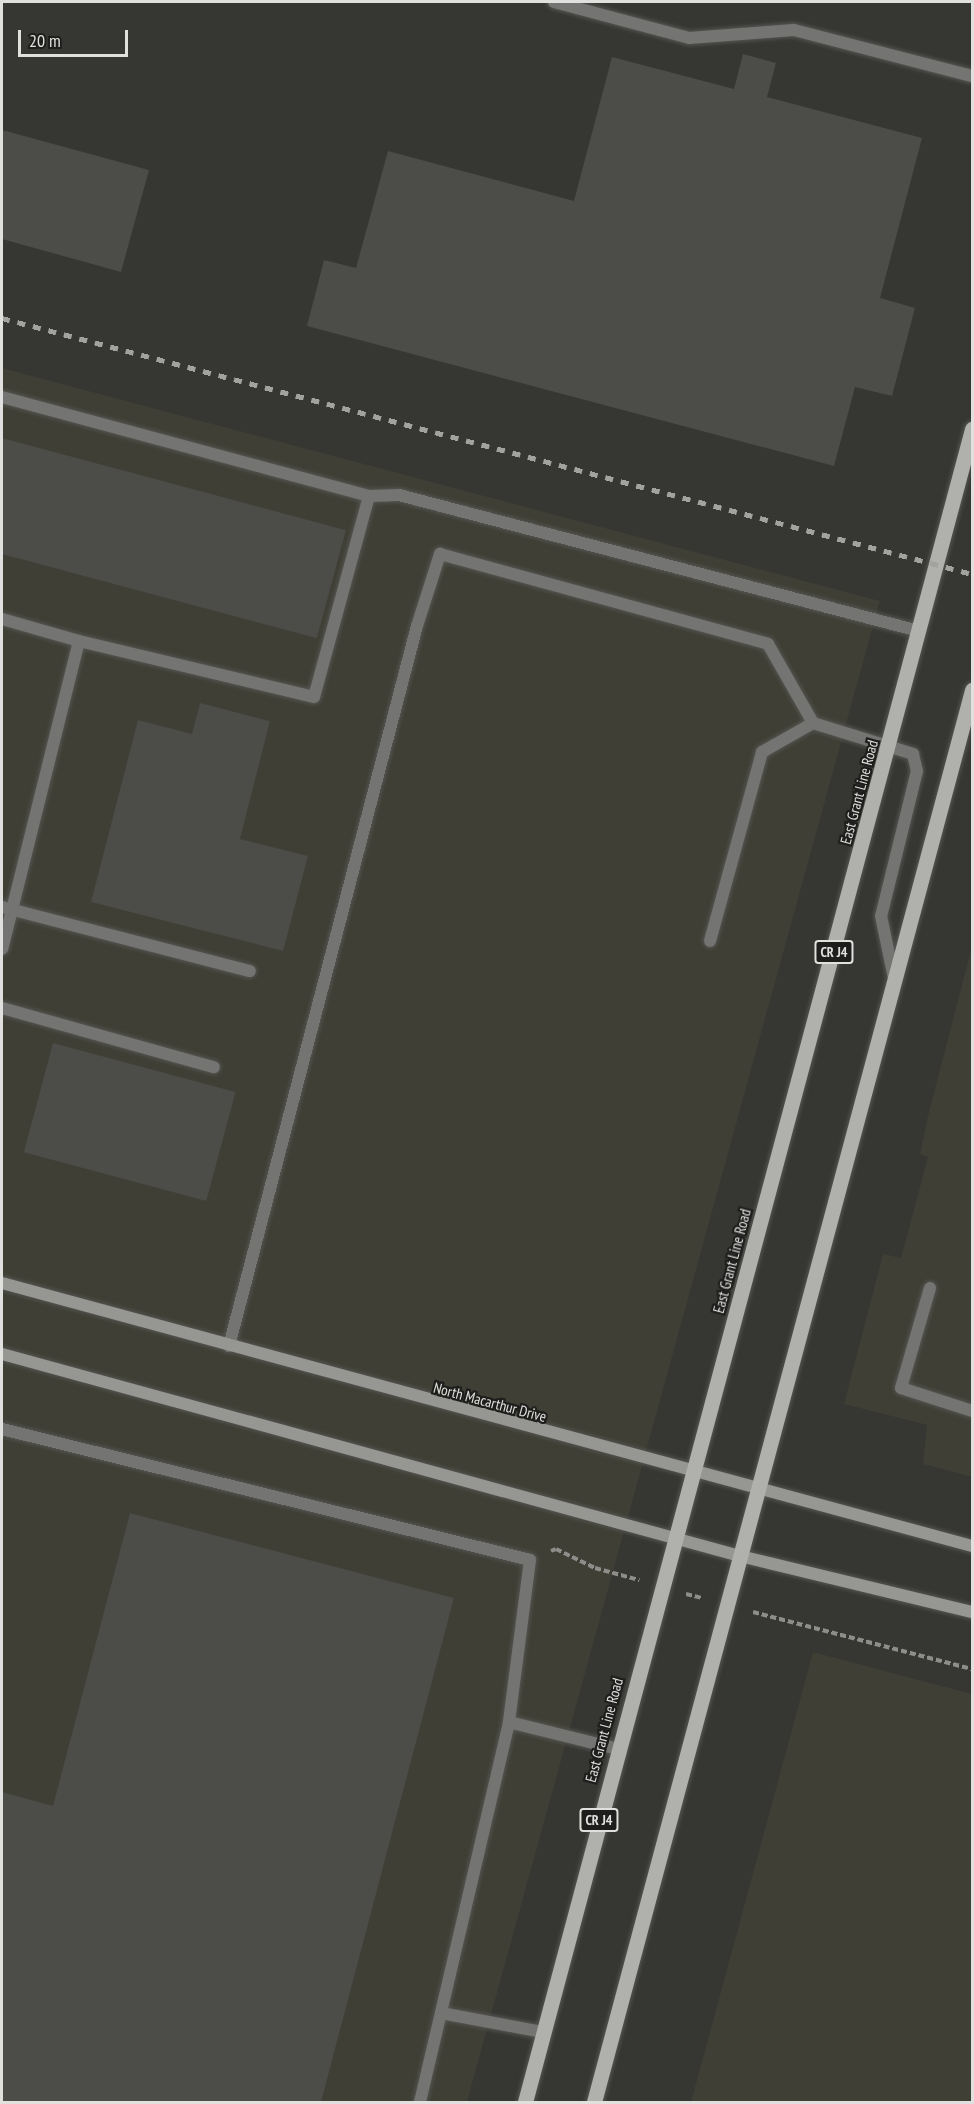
<!DOCTYPE html>
<html>
<head>
<meta charset="utf-8">
<style>
  body { margin:0 }
  #map { position:relative; width:974px; height:2104px; overflow:hidden; background:#363633; font-family:"PT Sans Narrow",sans-serif }
  div>[style] { position:absolute }
  [style*='--x'] { left:calc(var(--x)*1px); top:calc(var(--y)*1px); width:calc(var(--w)*1px); rotate:calc(var(--a)*1deg) }
  .built>* { inset:0; background:#3f3f35 }
  .building>* { inset:0; background:#4c4c48; transform-origin:0 0 }
  .path>* { height:4px; margin-top:-2px; transform-origin:0; background:repeating-linear-gradient(90deg,#8d8d8a 0 6px,transparent 0 9px) }
  .roads { filter:drop-shadow(0 0 2px #555552) drop-shadow(0 0 2px #555552) }
  .lane>* { height:12px; margin:-6px; padding:0 6px; transform-origin:6px; border-radius:6px; background:#747472 }
  .secondary>* { height:12px; margin:-6px; padding:0 6px; transform-origin:6px; border-radius:6px; background:#969693 }
  .primary>* { height:15px; margin:-7.5px; padding:0 7.5px; transform-origin:7.5px; border-radius:7.5px; background:#b0b0ac }
  .rail>* { height:4.5px; margin-top:-2.25px; transform-origin:0; background:repeating-linear-gradient(90deg,#a2a2a0 0 8px,transparent 0 16px) }
  span { translate:-50% -50%; white-space:nowrap; text-align:center; line-height:1.15; -webkit-text-stroke:4.5px #1e1e1c; paint-order:stroke }
  .shield-label span { padding:2px 4px; background:#1e1e1c; border:2px solid; border-radius:4px; -webkit-text-stroke-width:0 }
  .shield-label { font-size:14px; color:#e0e0de; font-weight:700 }
  .street-label { font-size:15px; color:#e0e0de }
  .frame { position:absolute; inset:0; border:3px solid #e0e0de; pointer-events:none }
  .scale { position:absolute; left:18px; top:30px; width:110px; height:27px; box-sizing:border-box; border:3px solid #e0e0de; border-top:0; padding-left:8px; font-size:18px; line-height:21px; white-space:nowrap; color:#e0e0de; -webkit-text-stroke:4px #1e1e1c; paint-order:stroke }
</style>
</head>
<body>
<div id="map">
  <div class="built">
    <div style="clip-path:polygon(2px 368px,880px 601px,467px 2102px,2px 2102px)"></div>
    <div style="clip-path:polygon(972px 946px,972px 1477px,923px 1464px,927px 1425px,844px 1404px,883px 1254px,901px 1258px,928px 1157px,920px 1154px,927px 1120px)"></div>
    <div style="clip-path:polygon(813px 1652px,972px 1694px,972px 2102px,691px 2102px)"></div>
  </div>
  <div class="building">
    <div style="clip-path:polygon(743px 54px,776px 63px,767px 97px,922px 138px,880px 298px,915px 308px,892px 396px,855px 387px,834px 466px,307px 326px,324px 260px,356px 268px,388px 151px,574px 201px,612px 57px,734px 89px)"></div>
    <div style="clip-path:polygon(2px 130px,149px 170px,121px 272px,2px 239px)"></div>
    <div style="left:2px;top:438px;width:356px;height:112px;rotate:15deg"></div>
    <div style="clip-path:polygon(200px 703px,270px 721px,240px 839px,308px 856px,283px 951px,91px 902px,138px 720px,192px 734px)"></div>
    <div style="left:53px;top:1043px;width:189px;height:113px;rotate:15deg"></div>
    <div style="clip-path:polygon(130px 1513px,454px 1598px,321px 2102px,2px 2102px,2px 1792px,53px 1806px)"></div>
  </div>
  <div class="path">
    <div style="--x:551;--y:1551;--w:5;--a:-22"></div>
    <div style="--x:556;--y:1549;--w:43;--a:26"></div>
    <div style="--x:595;--y:1568;--w:46;--a:15.3"></div>
    <div style="--x:686;--y:1594;--w:16;--a:14"></div>
    <div style="--x:753;--y:1612;--w:226;--a:14.6"></div>
  </div>
  <div class="roads">
    <div class="lane">
      <div style="--x:554;--y:2;--w:140;--a:14.9"></div>
      <div style="--x:689;--y:38;--w:105;--a:-4.4"></div>
      <div style="--x:794;--y:30;--w:184;--a:14.5"></div>
      <div style="--x:2;--y:397;--w:380;--a:15.1"></div>
      <div style="--x:369;--y:496;--w:208;--a:105.3"></div>
      <div style="--x:314;--y:697;--w:242;--a:-166.6"></div>
      <div style="--x:79;--y:641;--w:317;--a:104"></div>
      <div style="--x:369;--y:496;--w:30;--a:-2"></div>
      <div style="--x:399;--y:495;--w:537;--a:14.66"></div>
      <div style="--x:2;--y:619;--w:80;--a:15.9"></div>
      <div style="--x:2;--y:907;--w:256;--a:14.5"></div>
      <div style="--x:710;--y:941;--w:196;--a:-74.6"></div>
      <div style="--x:762;--y:752;--w:59;--a:-29.6"></div>
      <div style="--x:2;--y:1008;--w:220;--a:15.6"></div>
      <div style="--x:930;--y:1288;--w:104;--a:106.2"></div>
      <div style="--x:901;--y:1388;--w:75;--a:17.9"></div>
      <div style="--x:229;--y:1346;--w:744;--a:-75.37"></div>
      <div style="--x:417;--y:626;--w:76;--a:-72.3"></div>
      <div style="--x:440;--y:554;--w:340;--a:15.3"></div>
      <div style="--x:768;--y:644;--w:91;--a:60.3"></div>
      <div style="--x:813;--y:723;--w:105;--a:17.2"></div>
      <div style="--x:913;--y:754;--w:17;--a:77"></div>
      <div style="--x:917;--y:771;--w:149;--a:103.9"></div>
      <div style="--x:881;--y:916;--w:63;--a:78.2"></div>
      <div style="--x:2;--y:1429;--w:544;--a:13.93"></div>
      <div style="--x:530;--y:1560;--w:163;--a:97.4"></div>
      <div style="--x:441;--y:2013;--w:104;--a:10.6"></div>
      <div style="--x:420;--y:2102;--w:390;--a:-76.8"></div>
      <div style="--x:509;--y:1722;--w:112;--a:13.9"></div>
    </div>
    <div class="secondary">
      <div style="--x:2;--y:1283;--w:1005;--a:15.17"></div>
      <div style="--x:2;--y:1354;--w:765;--a:15.31"></div>
      <div style="--x:740;--y:1556;--w:239;--a:13.6"></div>
    </div>
    <div class="primary">
      <div style="--x:525;--y:2102;--w:1732;--a:-75.04"></div>
      <div style="--x:594;--y:2102;--w:1462;--a:-75.01"></div>
    </div>
  </div>
  <div class="rail">
    <div style="--x:2;--y:318;--w:1003;--a:14.78"></div>
  </div>
  <div class="shield-label">
    <span style="left:834px;top:952px">CR J4</span>
    <span style="left:599px;top:1820px">CR J4</span>
  </div>
  <div class="street-label">
    <span style="left:859px;top:792px;rotate:-75deg">East Grant Line Road</span>
    <span style="left:732px;top:1261px;rotate:-75deg">East Grant Line Road</span>
    <span style="left:490px;top:1402px;rotate:15deg">North Macarthur Drive</span>
    <span style="left:604px;top:1730px;rotate:-75deg">East Grant Line Road</span>
  </div>
  <div class="frame"></div>
  <div class="scale">20 m</div>
</div>
</body>
</html>
